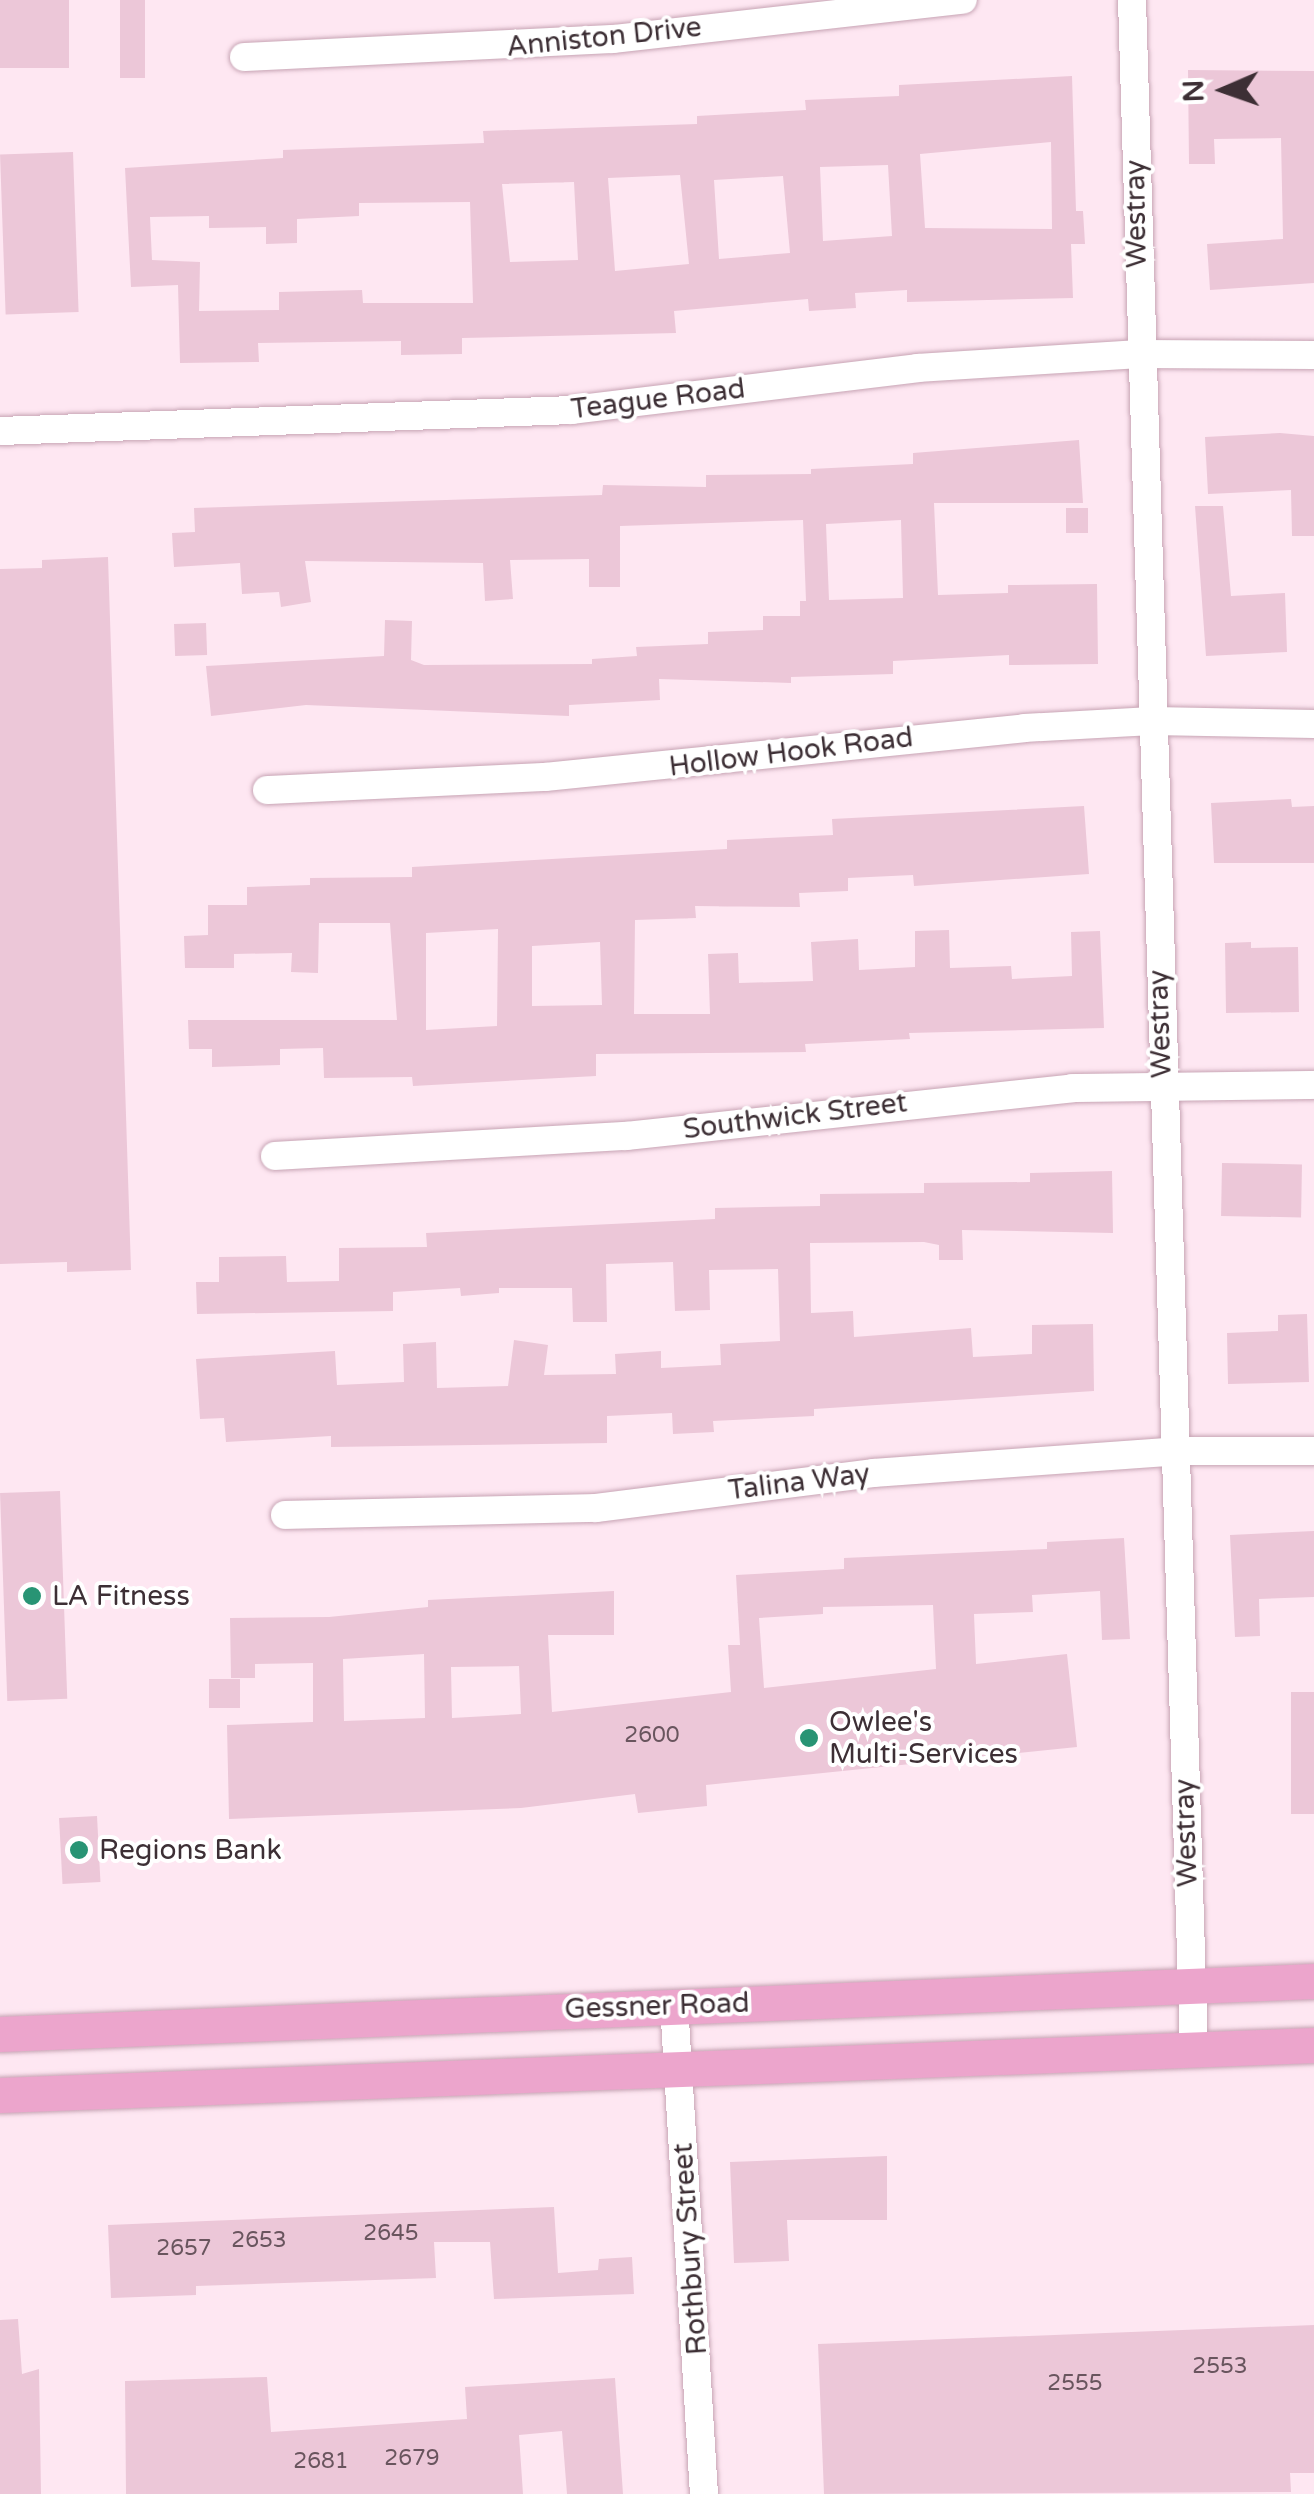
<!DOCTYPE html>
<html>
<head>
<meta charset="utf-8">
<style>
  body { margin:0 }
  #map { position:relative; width:1314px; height:2494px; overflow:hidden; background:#fee7f2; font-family:"Varela Round",sans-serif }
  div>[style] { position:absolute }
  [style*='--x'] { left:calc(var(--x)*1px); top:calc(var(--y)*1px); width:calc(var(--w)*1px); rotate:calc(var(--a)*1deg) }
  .building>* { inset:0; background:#ecc7d8; transform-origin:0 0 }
  .roads { filter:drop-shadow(0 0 2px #c7a4b4) drop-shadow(0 0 2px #c7a4b4) }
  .minor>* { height:28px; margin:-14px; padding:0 14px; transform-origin:14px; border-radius:14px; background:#fff }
  .major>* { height:35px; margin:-17.5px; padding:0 17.5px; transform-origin:17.5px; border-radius:17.5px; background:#eca5cc }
  .dots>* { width:28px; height:28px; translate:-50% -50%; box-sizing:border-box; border:5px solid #fff; border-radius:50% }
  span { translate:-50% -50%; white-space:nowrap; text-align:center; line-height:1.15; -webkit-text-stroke:8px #fff; paint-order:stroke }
  .number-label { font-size:22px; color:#69555e }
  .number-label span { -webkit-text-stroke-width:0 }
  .street-label { font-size:28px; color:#3d2f35 }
  .poi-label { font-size:28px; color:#3d2f35 }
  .left { translate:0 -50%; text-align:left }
  .north { position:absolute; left:1174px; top:40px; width:100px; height:100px; -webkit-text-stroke:8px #fff; paint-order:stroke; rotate:268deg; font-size:28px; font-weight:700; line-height:40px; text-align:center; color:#3d2f35 }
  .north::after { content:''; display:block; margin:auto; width:35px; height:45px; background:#3d2f35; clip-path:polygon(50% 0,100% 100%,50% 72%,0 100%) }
</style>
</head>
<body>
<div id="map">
  <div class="building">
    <div style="left:0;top:0;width:69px;height:68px"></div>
    <div style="left:120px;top:0;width:25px;height:78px"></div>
    <div style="clip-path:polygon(1188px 70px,1314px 71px,1314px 283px,1210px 290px,1207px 244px,1283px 239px,1281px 138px,1214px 139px,1215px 164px,1189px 164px)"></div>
    <div style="clip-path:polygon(evenodd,1072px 76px,1076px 211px,1083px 211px,1085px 244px,1071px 244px,1073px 298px,907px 302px,907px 290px,855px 293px,856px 308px,809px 311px,808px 299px,674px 311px,676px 333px,462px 338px,462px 354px,401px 355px,401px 341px,258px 343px,259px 362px,180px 363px,178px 285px,131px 287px,125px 168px,283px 158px,283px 150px,484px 143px,483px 131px,697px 124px,697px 116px,806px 110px,805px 100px,899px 96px,899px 85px,1072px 76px,1051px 142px,1052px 229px,925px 228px,920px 154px,1051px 142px,1072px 76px,888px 165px,892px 236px,823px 241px,820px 167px,888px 165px,1072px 76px,680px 175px,689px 264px,615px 271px,608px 178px,680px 175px,1072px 76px,783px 176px,790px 253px,719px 259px,714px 180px,783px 176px,1072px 76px,574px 182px,578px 260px,510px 262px,502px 184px,574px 182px,1072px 76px,470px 202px,473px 303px,363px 303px,362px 290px,279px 292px,279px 310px,199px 311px,200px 262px,152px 260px,150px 217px,209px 216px,209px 228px,266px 227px,266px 244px,297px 243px,297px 219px,359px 216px,359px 203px,470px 202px)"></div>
    <div style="left:73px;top:152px;width:160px;height:73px;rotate:88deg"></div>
    <div style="clip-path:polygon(1280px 433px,1314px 436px,1314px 536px,1292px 536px,1291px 490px,1208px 494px,1205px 437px)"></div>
    <div style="clip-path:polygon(evenodd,1079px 440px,1083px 503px,934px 503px,938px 595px,1008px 593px,1008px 585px,1097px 584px,1098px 664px,1009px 665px,1009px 655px,893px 661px,893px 674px,791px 677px,791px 683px,659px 679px,660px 700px,569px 705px,569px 716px,306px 705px,211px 716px,206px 666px,384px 656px,385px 620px,412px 621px,411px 660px,424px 665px,592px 664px,592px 659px,637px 656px,636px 647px,708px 644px,708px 632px,763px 630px,763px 616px,800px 616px,800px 601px,806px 601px,803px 520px,620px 526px,620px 587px,589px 587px,589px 559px,510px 560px,513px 599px,485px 601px,483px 563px,305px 561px,311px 602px,281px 607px,279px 592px,242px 594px,240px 563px,174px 567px,172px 533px,195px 532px,194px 508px,602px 495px,603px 485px,706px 487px,706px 475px,811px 474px,811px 469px,913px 464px,913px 453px,1079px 440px,901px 520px,903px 598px,829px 600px,826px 524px,901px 520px)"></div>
    <div style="clip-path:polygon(1195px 506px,1223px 506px,1231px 596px,1285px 593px,1287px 652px,1206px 656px)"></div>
    <div style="left:1066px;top:508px;width:22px;height:25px"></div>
    <div style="clip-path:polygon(108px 557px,131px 1270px,67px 1272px,67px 1262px,0 1264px,0 569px,42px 568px,42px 560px)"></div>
    <div style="left:206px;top:623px;width:32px;height:32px;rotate:88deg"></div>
    <div style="clip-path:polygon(1291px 799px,1292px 807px,1314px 806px,1314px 863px,1214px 863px,1211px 803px)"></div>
    <div style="clip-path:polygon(evenodd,1084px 806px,1089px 874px,914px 886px,913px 875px,848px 878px,848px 891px,799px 893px,800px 907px,695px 906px,696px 918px,635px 920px,634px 1014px,710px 1014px,708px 954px,738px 953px,739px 983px,813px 981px,811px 942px,858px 939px,859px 970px,915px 967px,915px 931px,949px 930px,950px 968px,1011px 966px,1012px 979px,1072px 976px,1071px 932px,1100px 931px,1104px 1028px,909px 1033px,910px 1039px,805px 1044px,806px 1052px,596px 1054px,596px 1076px,413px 1086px,412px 1077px,324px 1078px,323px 1048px,280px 1049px,280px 1065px,212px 1067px,212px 1049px,189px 1049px,188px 1020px,397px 1020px,390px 923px,319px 923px,318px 973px,291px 972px,292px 953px,234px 954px,234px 968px,185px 968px,184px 936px,208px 935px,208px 905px,247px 905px,247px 887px,310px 885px,310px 878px,412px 877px,412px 867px,727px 849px,727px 840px,833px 835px,832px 819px,1084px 806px,498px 929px,497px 1026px,426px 1030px,426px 933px,498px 929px,1084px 806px,600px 942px,602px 1005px,532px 1006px,532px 946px,600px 942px)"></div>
    <div style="clip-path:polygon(1251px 942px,1251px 948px,1298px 947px,1299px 1012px,1226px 1013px,1225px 943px)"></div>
    <div style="left:1222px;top:1163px;width:80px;height:53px;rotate:1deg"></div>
    <div style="clip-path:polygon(1112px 1171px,1113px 1233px,962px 1230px,963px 1260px,939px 1260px,939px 1245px,924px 1242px,810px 1243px,811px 1313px,853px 1311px,854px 1337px,971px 1328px,973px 1357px,1032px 1354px,1032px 1325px,1093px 1324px,1094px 1391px,814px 1409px,814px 1416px,713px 1421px,714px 1432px,673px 1434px,672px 1413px,607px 1416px,607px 1443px,331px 1447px,331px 1436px,226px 1442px,224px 1418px,200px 1419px,196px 1359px,335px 1351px,337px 1385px,404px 1382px,403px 1344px,436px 1342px,437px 1388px,508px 1386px,514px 1340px,548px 1345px,544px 1375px,616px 1374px,615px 1354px,661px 1351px,661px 1368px,721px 1365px,720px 1344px,780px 1341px,778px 1269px,709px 1270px,710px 1310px,675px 1311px,673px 1262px,606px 1264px,607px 1322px,573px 1322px,572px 1288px,499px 1288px,499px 1293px,461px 1296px,460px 1288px,393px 1292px,393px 1311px,197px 1314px,196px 1282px,219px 1282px,219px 1257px,286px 1256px,287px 1282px,339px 1281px,339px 1248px,427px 1247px,426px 1233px,715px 1219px,715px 1208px,820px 1206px,820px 1194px,924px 1193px,924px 1183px,1030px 1182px,1030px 1173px)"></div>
    <div style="clip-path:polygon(1307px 1314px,1309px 1382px,1228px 1384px,1227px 1333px,1278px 1331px,1278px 1315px)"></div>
    <div style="left:60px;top:1491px;width:208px;height:60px;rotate:88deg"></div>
    <div style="clip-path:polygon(1314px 1531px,1314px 1597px,1259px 1599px,1260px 1636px,1235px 1637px,1230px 1535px)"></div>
    <div style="clip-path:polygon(evenodd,1124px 1538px,1130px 1639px,1102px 1640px,1100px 1591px,1032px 1595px,1033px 1612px,974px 1614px,976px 1664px,1067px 1654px,1077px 1747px,706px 1785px,707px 1806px,638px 1813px,635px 1794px,521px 1808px,229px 1819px,227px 1725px,313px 1722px,313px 1663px,255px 1664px,255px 1678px,231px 1678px,230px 1618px,329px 1617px,428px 1607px,428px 1600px,614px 1591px,614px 1635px,548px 1635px,552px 1712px,731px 1692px,728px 1645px,740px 1645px,736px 1575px,844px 1569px,844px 1558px,1047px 1549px,1047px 1542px,1124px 1538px,933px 1605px,936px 1669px,764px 1688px,759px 1618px,823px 1614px,823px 1607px,933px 1605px,1124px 1538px,424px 1654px,425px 1718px,344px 1721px,343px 1659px,424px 1654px,1124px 1538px,519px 1666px,521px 1714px,452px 1718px,451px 1667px,519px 1666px)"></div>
    <div style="left:209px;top:1679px;width:31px;height:29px"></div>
    <div style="left:1314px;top:1692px;width:122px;height:23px;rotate:90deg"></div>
    <div style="left:97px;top:1816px;width:66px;height:38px;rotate:87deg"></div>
    <div style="clip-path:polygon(887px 2156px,887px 2220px,787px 2220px,789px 2261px,734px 2263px,730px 2162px)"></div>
    <div style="clip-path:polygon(554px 2207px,558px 2273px,598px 2270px,599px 2259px,632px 2257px,634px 2294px,494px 2299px,490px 2242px,434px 2242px,436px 2278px,196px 2286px,196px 2295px,111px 2298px,108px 2225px)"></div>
    <div style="clip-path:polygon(18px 2319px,22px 2374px,39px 2369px,41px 2494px,0 2494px,0 2320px)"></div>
    <div style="clip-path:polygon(1314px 2325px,1314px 2473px,1290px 2473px,1291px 2492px,824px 2494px,818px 2344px)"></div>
    <div style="clip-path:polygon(267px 2377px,271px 2432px,467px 2419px,465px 2387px,615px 2378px,623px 2494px,567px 2494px,562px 2431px,519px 2435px,523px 2494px,126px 2494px,125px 2381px)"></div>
  </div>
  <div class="roads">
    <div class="minor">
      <div style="--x:1132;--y:0;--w:2049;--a:88.27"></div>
      <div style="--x:244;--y:57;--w:369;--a:-2.8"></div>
      <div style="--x:613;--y:39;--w:352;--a:-6.4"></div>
      <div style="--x:0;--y:431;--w:572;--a:-2.1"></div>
      <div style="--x:572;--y:410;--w:348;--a:-6.9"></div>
      <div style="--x:917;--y:368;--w:223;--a:-3.6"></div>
      <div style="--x:1140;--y:354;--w:174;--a:0.3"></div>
      <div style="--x:267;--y:790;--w:278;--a:-2.7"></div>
      <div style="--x:545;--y:777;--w:481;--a:-5.8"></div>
      <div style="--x:1024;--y:728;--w:128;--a:-3.1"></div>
      <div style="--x:1152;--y:721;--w:162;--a:1.1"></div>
      <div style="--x:275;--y:1156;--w:352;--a:-3.3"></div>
      <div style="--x:626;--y:1136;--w:449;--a:-6.1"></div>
      <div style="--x:1072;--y:1088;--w:242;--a:-0.7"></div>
      <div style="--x:285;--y:1515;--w:311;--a:-1.3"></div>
      <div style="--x:596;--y:1508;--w:279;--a:-7.2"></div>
      <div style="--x:873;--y:1473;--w:305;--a:-4.1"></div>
      <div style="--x:1177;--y:1451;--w:137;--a:0"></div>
      <div style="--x:674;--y:2004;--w:491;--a:86.5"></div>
    </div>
    <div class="major">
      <div style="--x:0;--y:2034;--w:1315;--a:-2.31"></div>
      <div style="--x:0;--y:2095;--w:1315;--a:-2.18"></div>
    </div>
  </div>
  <div class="dots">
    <div style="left:32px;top:1596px;background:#289474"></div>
    <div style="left:809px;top:1738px;background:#289474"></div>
    <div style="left:79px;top:1850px;background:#289474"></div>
  </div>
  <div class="number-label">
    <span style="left:652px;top:1736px">2600</span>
    <span style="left:391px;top:2234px">2645</span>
    <span style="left:259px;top:2241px">2653</span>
    <span style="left:184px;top:2249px">2657</span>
    <span style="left:1220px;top:2367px">2553</span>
    <span style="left:1075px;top:2384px">2555</span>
    <span style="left:412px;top:2459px">2679</span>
    <span style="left:321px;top:2462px">2681</span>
  </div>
  <div class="street-label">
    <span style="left:604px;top:37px;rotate:-6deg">Anniston Drive</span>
    <span style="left:1136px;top:214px;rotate:-91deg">Westray</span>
    <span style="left:658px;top:399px;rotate:-7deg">Teague Road</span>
    <span style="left:791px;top:752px;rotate:-7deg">Hollow Hook Road</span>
    <span style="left:1160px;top:1024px;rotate:-92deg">Westray</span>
    <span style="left:795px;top:1116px;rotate:-7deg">Southwick Street</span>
    <span style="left:799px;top:1482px;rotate:-7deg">Talina Way</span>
    <span style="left:1186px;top:1833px;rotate:-92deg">Westray</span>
    <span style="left:657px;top:2006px;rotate:-2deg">Gessner Road</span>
    <span style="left:690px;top:2249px;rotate:-94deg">Rothbury Street</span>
  </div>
  <div class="poi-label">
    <span class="left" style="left:52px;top:1596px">LA Fitness</span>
    <span class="left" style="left:829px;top:1738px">Owlee's<br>Multi-Services</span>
    <span class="left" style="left:99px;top:1850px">Regions Bank</span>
  </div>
  <div class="north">N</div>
</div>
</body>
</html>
